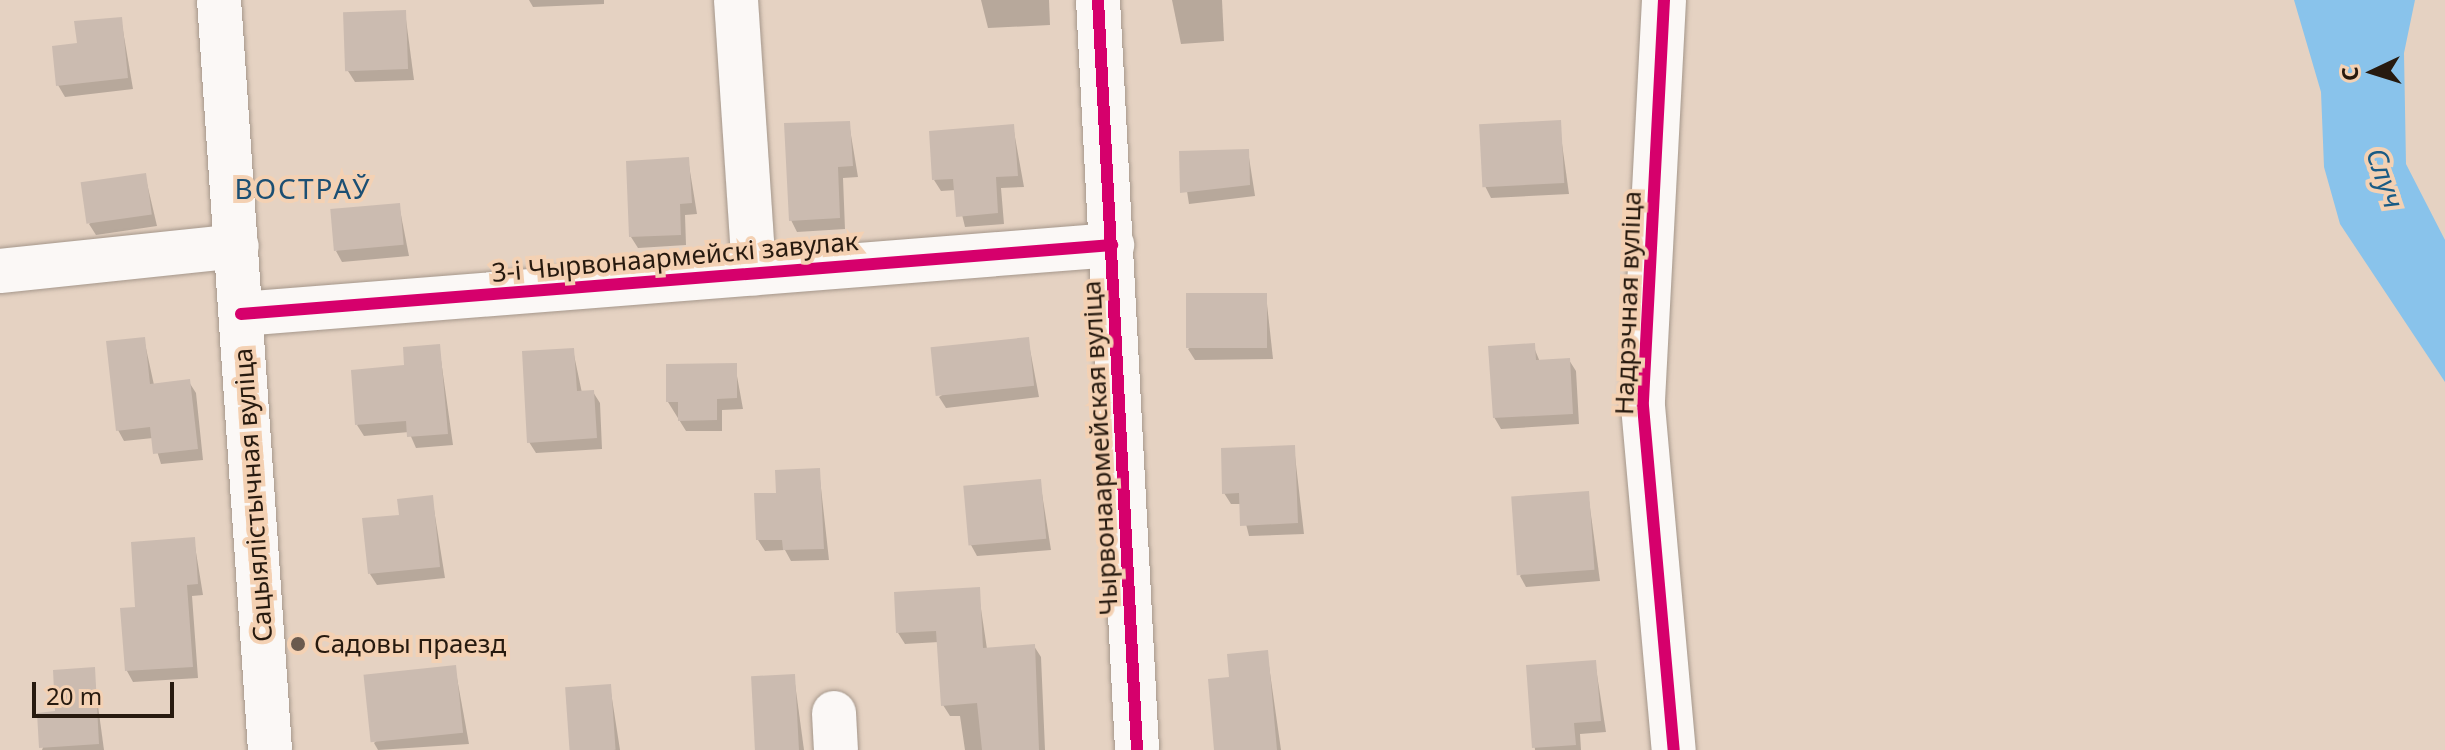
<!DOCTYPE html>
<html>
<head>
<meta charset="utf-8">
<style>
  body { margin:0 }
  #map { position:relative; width:2445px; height:750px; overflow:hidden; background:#e5d2c2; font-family:"Noto Sans",sans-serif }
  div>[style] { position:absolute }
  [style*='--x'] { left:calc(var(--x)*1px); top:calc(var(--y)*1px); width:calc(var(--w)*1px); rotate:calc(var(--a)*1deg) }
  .water>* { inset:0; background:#89c3eb }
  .shadow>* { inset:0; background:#0003 }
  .building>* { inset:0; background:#cbbbb0; transform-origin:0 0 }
  .roads { filter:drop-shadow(0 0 2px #a5978b) drop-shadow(0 0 2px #a5978b) }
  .street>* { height:44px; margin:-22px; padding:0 22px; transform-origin:22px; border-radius:22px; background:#fbf8f6 }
  .secondary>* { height:44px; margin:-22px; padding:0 22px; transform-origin:22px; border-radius:22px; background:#fbf8f6 }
  .cycleway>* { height:12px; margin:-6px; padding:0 6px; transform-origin:6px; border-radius:6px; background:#d6006c }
  .dots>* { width:22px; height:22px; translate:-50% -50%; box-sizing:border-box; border:4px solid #f4d1b3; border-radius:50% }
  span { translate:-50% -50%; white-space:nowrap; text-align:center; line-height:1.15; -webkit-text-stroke:8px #f4d1b3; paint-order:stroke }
  .street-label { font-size:26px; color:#271a0f }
  .poi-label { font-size:26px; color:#271a0f }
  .left { translate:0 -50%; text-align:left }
  .water-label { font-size:28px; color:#195b85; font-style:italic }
  .neighbourhood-label { font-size:28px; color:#1c4f73; letter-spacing:2px }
  .north { position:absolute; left:2333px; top:32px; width:80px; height:80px; -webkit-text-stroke:6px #f4d1b3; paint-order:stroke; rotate:266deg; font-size:22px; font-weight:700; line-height:32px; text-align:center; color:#271a0f }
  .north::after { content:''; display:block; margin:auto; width:28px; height:36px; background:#271a0f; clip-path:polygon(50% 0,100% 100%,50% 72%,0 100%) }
  .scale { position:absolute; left:32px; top:682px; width:142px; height:36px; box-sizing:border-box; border:4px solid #271a0f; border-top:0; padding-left:10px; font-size:24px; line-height:28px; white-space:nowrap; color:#271a0f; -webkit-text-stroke:6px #f4d1b3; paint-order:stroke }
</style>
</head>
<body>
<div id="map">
  <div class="water">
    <div style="clip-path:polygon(2294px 0,2415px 0,2404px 53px,2406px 164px,2445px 240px,2445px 382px,2340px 224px,2324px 167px,2321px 92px)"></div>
  </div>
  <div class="shadow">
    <div style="clip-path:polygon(529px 0,604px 0,604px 4px,533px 7px)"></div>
    <div style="clip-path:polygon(981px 0,1049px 0,1050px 25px,988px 28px)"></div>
    <div style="clip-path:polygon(1172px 0,1222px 0,1224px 41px,1181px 44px)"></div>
    <div style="clip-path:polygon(405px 12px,414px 80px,355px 82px,348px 71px)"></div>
    <div style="clip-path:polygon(121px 19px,133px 89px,65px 97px,58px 85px,79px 45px)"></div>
    <div style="clip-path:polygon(1559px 122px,1569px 194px,1491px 198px,1485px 186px)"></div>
    <div style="clip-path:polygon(849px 123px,858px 177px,843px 178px,845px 229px,797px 232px,791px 220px)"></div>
    <div style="clip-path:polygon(1013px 126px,1024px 187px,1001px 188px,1004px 224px,965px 227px,956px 190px,941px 191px,934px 180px)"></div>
    <div style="clip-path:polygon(1248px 151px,1255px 196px,1189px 204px,1181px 153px)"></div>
    <div style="clip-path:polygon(688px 159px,697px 214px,685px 215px,686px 245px,638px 248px,631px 237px)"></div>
    <div style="clip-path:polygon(145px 175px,157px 226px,96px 235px,89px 224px)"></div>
    <div style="clip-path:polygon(399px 205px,409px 256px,342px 262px,336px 251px)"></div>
    <div style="clip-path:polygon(1266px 295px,1273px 359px,1195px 360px,1188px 349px)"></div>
    <div style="clip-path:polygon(144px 339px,154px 385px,189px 382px,196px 393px,203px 460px,161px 464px,153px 438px,124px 441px,118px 430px)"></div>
    <div style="clip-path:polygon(1028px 339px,1039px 397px,946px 408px,939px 397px)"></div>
    <div style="clip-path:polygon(1533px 345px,1540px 362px,1569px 360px,1576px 371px,1579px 424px,1501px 429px,1494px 417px)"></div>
    <div style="clip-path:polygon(439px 346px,453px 445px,416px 448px,409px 432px,364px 436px,357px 425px,406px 367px)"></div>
    <div style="clip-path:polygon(573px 350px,582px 393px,593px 392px,600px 403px,602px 449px,536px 453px,529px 442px)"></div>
    <div style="clip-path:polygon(735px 365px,743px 409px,722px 410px,722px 431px,686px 431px,668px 402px)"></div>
    <div style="clip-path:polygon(1294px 447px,1304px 534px,1249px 536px,1241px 504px,1231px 504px,1224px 493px)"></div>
    <div style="clip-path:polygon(819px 470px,829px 560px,791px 561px,785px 550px,765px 551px,758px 540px,778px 495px)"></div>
    <div style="clip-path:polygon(1040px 481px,1051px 550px,977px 556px,971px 545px)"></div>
    <div style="clip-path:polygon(1588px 493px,1600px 581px,1526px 587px,1520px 576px)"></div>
    <div style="clip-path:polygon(432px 497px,445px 578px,377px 585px,370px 574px,401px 516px)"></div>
    <div style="clip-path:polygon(194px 540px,203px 595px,192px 596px,198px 678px,133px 682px,127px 671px,137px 608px)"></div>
    <div style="clip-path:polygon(978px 589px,987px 649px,1034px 646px,1041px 657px,1045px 750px,965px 750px,960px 716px,950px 716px,943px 705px,939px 642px,905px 644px,898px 633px)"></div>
    <div style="clip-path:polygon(1267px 652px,1281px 750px,1216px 750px,1231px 678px)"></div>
    <div style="clip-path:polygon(1595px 662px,1606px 732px,1580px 734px,1581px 750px,1535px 750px,1528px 667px)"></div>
    <div style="clip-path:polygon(455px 667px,469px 744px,378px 750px,374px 743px)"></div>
    <div style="clip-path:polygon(93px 669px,104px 750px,42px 750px,57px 713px)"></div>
    <div style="clip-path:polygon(794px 676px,804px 750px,756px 750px)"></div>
    <div style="clip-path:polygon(610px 686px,620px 750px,573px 750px)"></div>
  </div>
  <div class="building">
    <div style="left:406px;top:10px;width:59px;height:63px;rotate:88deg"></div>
    <div style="clip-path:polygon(122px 17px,128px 78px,56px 86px,52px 46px,77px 43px,74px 21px)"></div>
    <div style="left:1561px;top:120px;width:63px;height:82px;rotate:87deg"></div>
    <div style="clip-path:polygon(850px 121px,853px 166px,838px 167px,840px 218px,789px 221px,784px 123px)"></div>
    <div style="clip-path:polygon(1014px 124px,1018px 176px,996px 177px,998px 213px,956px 217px,953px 179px,932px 180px,929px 131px)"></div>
    <div style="clip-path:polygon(1249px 149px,1250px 185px,1180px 193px,1179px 151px)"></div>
    <div style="clip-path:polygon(689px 157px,692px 203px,680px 204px,681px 235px,629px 237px,626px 161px)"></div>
    <div style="left:146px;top:173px;width:42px;height:66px;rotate:82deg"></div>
    <div style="left:400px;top:203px;width:42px;height:70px;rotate:85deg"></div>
    <div style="left:1267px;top:293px;width:55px;height:81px;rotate:90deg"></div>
    <div style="clip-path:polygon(145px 337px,150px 384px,190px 379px,198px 449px,153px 454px,150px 427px,116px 431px,106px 341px)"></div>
    <div style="left:1029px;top:337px;width:49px;height:99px;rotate:84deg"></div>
    <div style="clip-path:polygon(1535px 343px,1536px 360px,1570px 358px,1573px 414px,1493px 418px,1488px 346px)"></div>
    <div style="clip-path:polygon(440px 344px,448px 434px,407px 437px,406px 421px,355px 425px,351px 370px,404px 365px,403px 347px)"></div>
    <div style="clip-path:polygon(574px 348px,577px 391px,594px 390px,597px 438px,527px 443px,522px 351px)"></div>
    <div style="clip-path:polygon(737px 363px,737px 398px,717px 399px,717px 420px,678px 421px,678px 402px,666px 402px,666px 364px)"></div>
    <div style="clip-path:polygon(1295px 445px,1298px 523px,1240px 526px,1239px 493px,1222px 494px,1221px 448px)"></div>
    <div style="clip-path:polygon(820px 468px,824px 549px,783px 550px,782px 540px,756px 540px,754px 493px,776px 493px,775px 470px)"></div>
    <div style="left:1041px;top:479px;width:60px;height:78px;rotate:85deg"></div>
    <div style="left:1589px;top:491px;width:79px;height:78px;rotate:86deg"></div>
    <div style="clip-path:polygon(433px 495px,440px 567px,368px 574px,362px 518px,399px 515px,397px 499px)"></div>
    <div style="clip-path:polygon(195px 537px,198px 584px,187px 585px,193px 667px,125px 671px,120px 608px,135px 607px,131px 542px)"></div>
    <div style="clip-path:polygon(980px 587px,983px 648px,1035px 644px,1039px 750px,982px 750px,977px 703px,941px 706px,936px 631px,896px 633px,894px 592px)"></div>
    <div style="clip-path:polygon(1268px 650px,1277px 750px,1214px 750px,1208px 679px,1229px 677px,1227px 654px)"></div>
    <div style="clip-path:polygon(1596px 660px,1601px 721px,1574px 723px,1576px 745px,1532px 748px,1526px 665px)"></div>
    <div style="left:456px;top:665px;width:68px;height:93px;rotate:84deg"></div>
    <div style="clip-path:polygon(95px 667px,99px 744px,39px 748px,37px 713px,55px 711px,53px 670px)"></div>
    <div style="left:795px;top:674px;width:76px;height:44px;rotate:87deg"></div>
    <div style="left:611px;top:684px;width:66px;height:46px;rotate:86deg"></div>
  </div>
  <div class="roads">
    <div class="street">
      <div style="--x:736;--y:0;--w:274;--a:86.2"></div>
      <div style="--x:1098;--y:0;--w:751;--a:87.02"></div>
      <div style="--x:1664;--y:0;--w:407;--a:93"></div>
      <div style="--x:1643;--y:406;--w:345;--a:84.9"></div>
      <div style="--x:0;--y:271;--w:238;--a:-6"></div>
      <div style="--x:241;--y:314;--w:874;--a:-4.53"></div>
      <div style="--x:834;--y:713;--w:37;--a:87"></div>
    </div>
    <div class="secondary">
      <div style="--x:219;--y:0;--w:752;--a:86.11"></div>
    </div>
  </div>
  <div class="cycleway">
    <div style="--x:1098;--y:0;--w:751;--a:87.02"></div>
    <div style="--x:1664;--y:0;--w:407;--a:93"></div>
    <div style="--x:1643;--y:406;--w:345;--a:84.9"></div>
    <div style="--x:241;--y:314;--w:874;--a:-4.53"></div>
  </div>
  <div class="dots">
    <div style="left:298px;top:644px;background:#6a5a4e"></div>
  </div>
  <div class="street-label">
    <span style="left:675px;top:257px;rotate:-5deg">3-і Чырвонаармейскі завулак</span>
    <span style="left:1628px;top:303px;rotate:-88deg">Надрэчная вуліца</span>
    <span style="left:1100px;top:448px;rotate:-93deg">Чырвонаармейская вуліца</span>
    <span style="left:253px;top:495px;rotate:-94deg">Сацыялістычная вуліца</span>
  </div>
  <div class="poi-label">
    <span class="left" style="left:314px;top:644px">Садовы праезд</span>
  </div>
  <div class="water-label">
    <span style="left:2386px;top:178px;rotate:71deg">Случ</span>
  </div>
  <div class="neighbourhood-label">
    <span style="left:303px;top:188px">ВОСТРАЎ</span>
  </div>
  <div class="north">С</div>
  <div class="scale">20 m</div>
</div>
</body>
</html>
